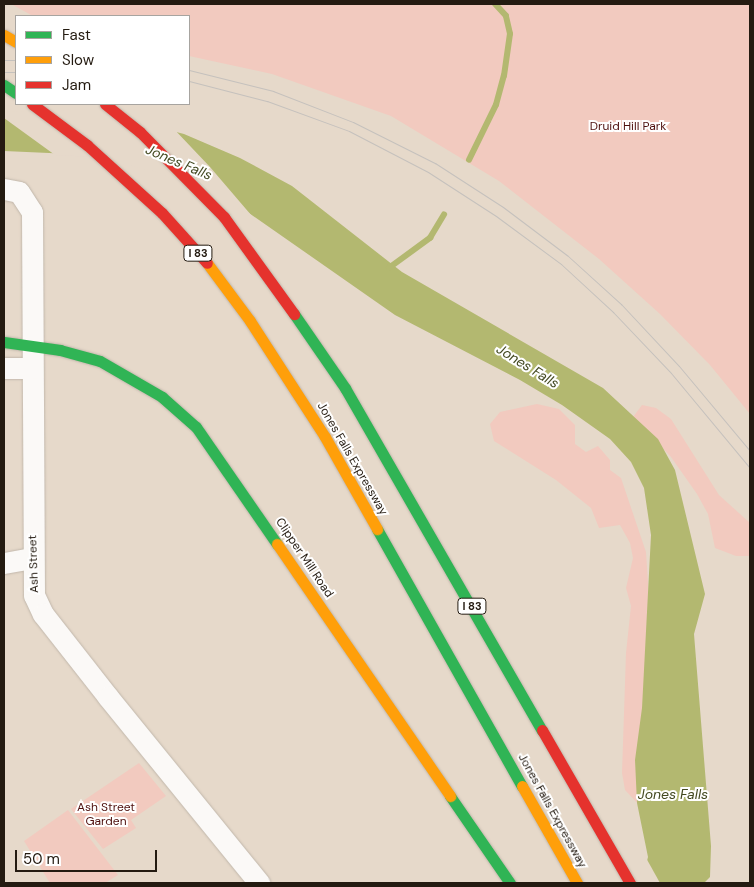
<!DOCTYPE html>
<html>
<head>
<meta charset="utf-8">
<style>
  body { margin:0 }
  #map { position:relative; width:754px; height:887px; overflow:hidden; background:#e6d9ca; font-family:"DM Sans",sans-serif }
  div>[style] { position:absolute }
  [style*='--x'] { left:calc(var(--x)*1px); top:calc(var(--y)*1px); width:calc(var(--w)*1px); rotate:calc(var(--a)*1deg) }
  .green>* { inset:0; background:#f2cabf }
  .water>* { inset:0; background:#b3b870 }
  .pier>* { inset:0; background:#e6d9ca }
  .stream>* { height:5.5px; margin:-2.75px; padding:0 2.75px; transform-origin:2.75px; border-radius:2.75px; background:#b3b870 }
  .roads { filter:drop-shadow(0 0 1px #c1b7ab) drop-shadow(0 0 1px #c1b7ab) }
  .street>* { height:21px; margin:-10.5px; padding:0 10.5px; transform-origin:10.5px; border-radius:10.5px; background:#fbf9f7 }
  .fast>* { height:11px; margin:-5.5px; padding:0 5.5px; transform-origin:5.5px; border-radius:5.5px; background:#30b455 }
  .slow>* { height:11px; margin:-5.5px; padding:0 5.5px; transform-origin:5.5px; border-radius:5.5px; background:#ff9f0a }
  .jam>* { height:11px; margin:-5.5px; padding:0 5.5px; transform-origin:5.5px; border-radius:5.5px; background:#e5322d }
  .tram>* { height:1px; margin:-0.5px; padding:0 0.5px; transform-origin:0.5px; border-radius:0.5px; background:#c5c1bd }
  span { translate:-50% -50%; white-space:nowrap; text-align:center; line-height:1.15; -webkit-text-stroke:4px #fff; paint-order:stroke }
  .shield-label span { padding:1px 4px; background:#fff; border:1px solid; border-radius:4px; -webkit-text-stroke-width:0 }
  .shield-label { font-size:11px; color:#241b11; font-weight:700 }
  .park-label { font-size:12px; color:#4e100e }
  .street-label { font-size:12px; color:#241b11 }
  .water-label { font-size:14px; color:#434921; font-style:italic }
  .frame { position:absolute; inset:0; border:5px solid #241b11; pointer-events:none }
  .legend { position:absolute; left:15px; top:15px; width:175px; height:90px; box-sizing:border-box; background:#fff; border:1px solid #a7a4a0; margin:0; padding:6px 9px; list-style:none; font-size:15px; color:#241b11 }
  .legend li { display:flex; align-items:center; gap:10px; height:25px }
  .legend b { width:25px; border:1px solid #a7a4a0 }
  .scale { position:absolute; left:15px; top:850px; width:142px; height:22px; box-sizing:border-box; border:2px solid #241b11; border-top:0; padding-left:6px; font-size:15px; line-height:18px; white-space:nowrap; color:#241b11; -webkit-text-stroke:4px #fff; paint-order:stroke }
</style>
</head>
<body>
<div id="map">
  <div class="green">
    <div style="clip-path:polygon(11px 4px,750px 4px,750px 414px,710px 365px,660px 314px,599px 259px,499px 181px,391px 116px,272px 74px,189px 56px,189px 16px,33px 16px)"></div>
    <div style="clip-path:polygon(537px 404px,559px 409px,575px 425px,575px 444px,586px 452px,598px 446px,610px 460px,610px 470px,621px 478px,646px 552px,649px 598px,640px 806px,625px 790px,622px 773px,626px 653px,631px 606px,626px 588px,633px 558px,630px 543px,620px 525px,599px 528px,591px 508px,556px 480px,494px 441px,490px 424px,500px 412px)"></div>
    <div style="clip-path:polygon(642px 405px,656px 408px,671px 419px,719px 495px,750px 523px,750px 556px,736px 556px,715px 548px,708px 514px,697px 494px,671px 457px,633px 417px)"></div>
    <div style="clip-path:polygon(139px 763px,166px 796px,131px 820px,136px 828px,103px 849px,71px 809px)"></div>
    <div style="clip-path:polygon(68px 810px,118px 875px,105px 883px,50px 883px,24px 841px)"></div>
  </div>
  <div class="water">
    <div style="clip-path:polygon(95px 111px,184px 134px,240px 158px,292px 186px,402px 272px,603px 388px,658px 439px,675px 470px,705px 594px,694px 634px,711px 846px,710px 877px,704px 883px,641px 883px,648px 857px,637px 803px,635px 760px,642px 708px,651px 535px,644px 488px,631px 462px,610px 439px,562px 405px,520px 380px,395px 315px,239px 206px,158px 170px,94px 155px,4px 151px,4px 114px)"></div>
  </div>
  <div class="pier">
    <div style="clip-path:polygon(95px 109px,173px 128px,210px 167px,257px 222px,237px 208px,157px 172px,94px 157px,55px 155px,4px 118px,4px 112px)"></div>
    <div style="clip-path:polygon(645px 856px,660px 883px,638px 883px)"></div>
  </div>
  <div class="stream">
    <div style="--x:469;--y:160;--w:61;--a:-63.9"></div>
    <div style="--x:496;--y:105;--w:30;--a:-75"></div>
    <div style="--x:504;--y:76;--w:42;--a:-81.9"></div>
    <div style="--x:510;--y:34;--w:18;--a:-103"></div>
    <div style="--x:506;--y:16;--w:16;--a:-133"></div>
    <div style="--x:389;--y:268;--w:51;--a:-36.2"></div>
    <div style="--x:430;--y:238;--w:27;--a:-59"></div>
  </div>
  <div class="roads">
    <div class="street">
      <div style="--x:4;--y:189;--w:15;--a:11"></div>
      <div style="--x:19;--y:192;--w:24;--a:57"></div>
      <div style="--x:32;--y:212;--w:383;--a:89.7"></div>
      <div style="--x:34;--y:595;--w:21;--a:65"></div>
      <div style="--x:43;--y:614;--w:105;--a:51.9"></div>
      <div style="--x:108;--y:697;--w:240;--a:50.9"></div>
      <div style="--x:4;--y:368;--w:28;--a:0"></div>
      <div style="--x:4;--y:563;--w:29;--a:-10"></div>
    </div>
    <div class="fast">
      <div style="--x:4;--y:85;--w:14;--a:34"></div>
      <div style="--x:294;--y:314;--w:90;--a:55.4"></div>
      <div style="--x:345;--y:388;--w:395;--a:60.1"></div>
      <div style="--x:4;--y:342;--w:57;--a:8.1"></div>
      <div style="--x:60;--y:350;--w:41;--a:15.4"></div>
      <div style="--x:100;--y:361;--w:72;--a:30.1"></div>
      <div style="--x:162;--y:397;--w:45;--a:41.4"></div>
      <div style="--x:196;--y:427;--w:142;--a:55.3"></div>
      <div style="--x:377;--y:529;--w:295;--a:60.6"></div>
      <div style="--x:450;--y:796;--w:106;--a:55.4"></div>
    </div>
    <div class="slow">
      <div style="--x:4;--y:35;--w:14;--a:30"></div>
      <div style="--x:207;--y:263;--w:72;--a:53.4"></div>
      <div style="--x:250;--y:321;--w:138;--a:57.1"></div>
      <div style="--x:325;--y:437;--w:106;--a:60.5"></div>
      <div style="--x:277;--y:544;--w:306;--a:55.5"></div>
      <div style="--x:522;--y:786;--w:112;--a:60.4"></div>
    </div>
    <div class="jam">
      <div style="--x:32;--y:104;--w:69;--a:36.7"></div>
      <div style="--x:87;--y:145;--w:101;--a:42.2"></div>
      <div style="--x:162;--y:213;--w:67;--a:48"></div>
      <div style="--x:105;--y:104;--w:45;--a:38.7"></div>
      <div style="--x:140;--y:132;--w:120;--a:45.3"></div>
      <div style="--x:224;--y:217;--w:120;--a:54.2"></div>
      <div style="--x:542;--y:730;--w:177;--a:60.1"></div>
    </div>
  </div>
  <div class="tram">
    <div style="--x:4;--y:60;--w:12;--a:0"></div>
    <div style="--x:189;--y:70;--w:87;--a:14"></div>
    <div style="--x:273;--y:91;--w:86;--a:21.2"></div>
    <div style="--x:353;--y:122;--w:92;--a:26.6"></div>
    <div style="--x:435;--y:163;--w:81;--a:32.9"></div>
    <div style="--x:503;--y:207;--w:81;--a:37"></div>
    <div style="--x:568;--y:256;--w:72;--a:42.2"></div>
    <div style="--x:621;--y:304;--w:85;--a:46.9"></div>
    <div style="--x:679;--y:366;--w:111;--a:50.1"></div>
    <div style="--x:4;--y:72;--w:12;--a:0"></div>
    <div style="--x:189;--y:81;--w:81;--a:14.4"></div>
    <div style="--x:267;--y:101;--w:87;--a:20.1"></div>
    <div style="--x:349;--y:131;--w:89;--a:27.4"></div>
    <div style="--x:428;--y:172;--w:81;--a:32.9"></div>
    <div style="--x:496;--y:216;--w:81;--a:36.4"></div>
    <div style="--x:561;--y:264;--w:71;--a:42.7"></div>
    <div style="--x:613;--y:312;--w:84;--a:46.4"></div>
    <div style="--x:671;--y:373;--w:124;--a:50.3"></div>
  </div>
  <div class="shield-label">
    <span style="left:198px;top:253px">I 83</span>
    <span style="left:472px;top:606px">I 83</span>
  </div>
  <div class="park-label">
    <span style="left:628px;top:127px">Druid Hill Park</span>
    <span style="left:106px;top:815px">Ash Street<br>Garden</span>
  </div>
  <div class="street-label">
    <span style="left:352px;top:459px;rotate:60deg">Jones Falls Expressway</span>
    <span style="left:304px;top:558px;rotate:56deg">Clipper Mill Road</span>
    <span style="left:34px;top:564px;rotate:-92deg">Ash Street</span>
    <span style="left:552px;top:811px;rotate:61deg">Jones Falls Expressway</span>
  </div>
  <div class="water-label">
    <span style="left:179px;top:162px;rotate:23deg">Jones Falls</span>
    <span style="left:528px;top:366px;rotate:32deg">Jones Falls</span>
    <span style="left:673px;top:794px">Jones Falls</span>
  </div>
  <div class="frame"></div>
  <ul class="legend">
  <li><b style="height:6px;background:#30b455"></b>Fast</li>
  <li><b style="height:6px;background:#ff9f0a"></b>Slow</li>
  <li><b style="height:6px;background:#e5322d"></b>Jam</li>
  </ul>
  <div class="scale">50 m</div>
</div>
</body>
</html>
